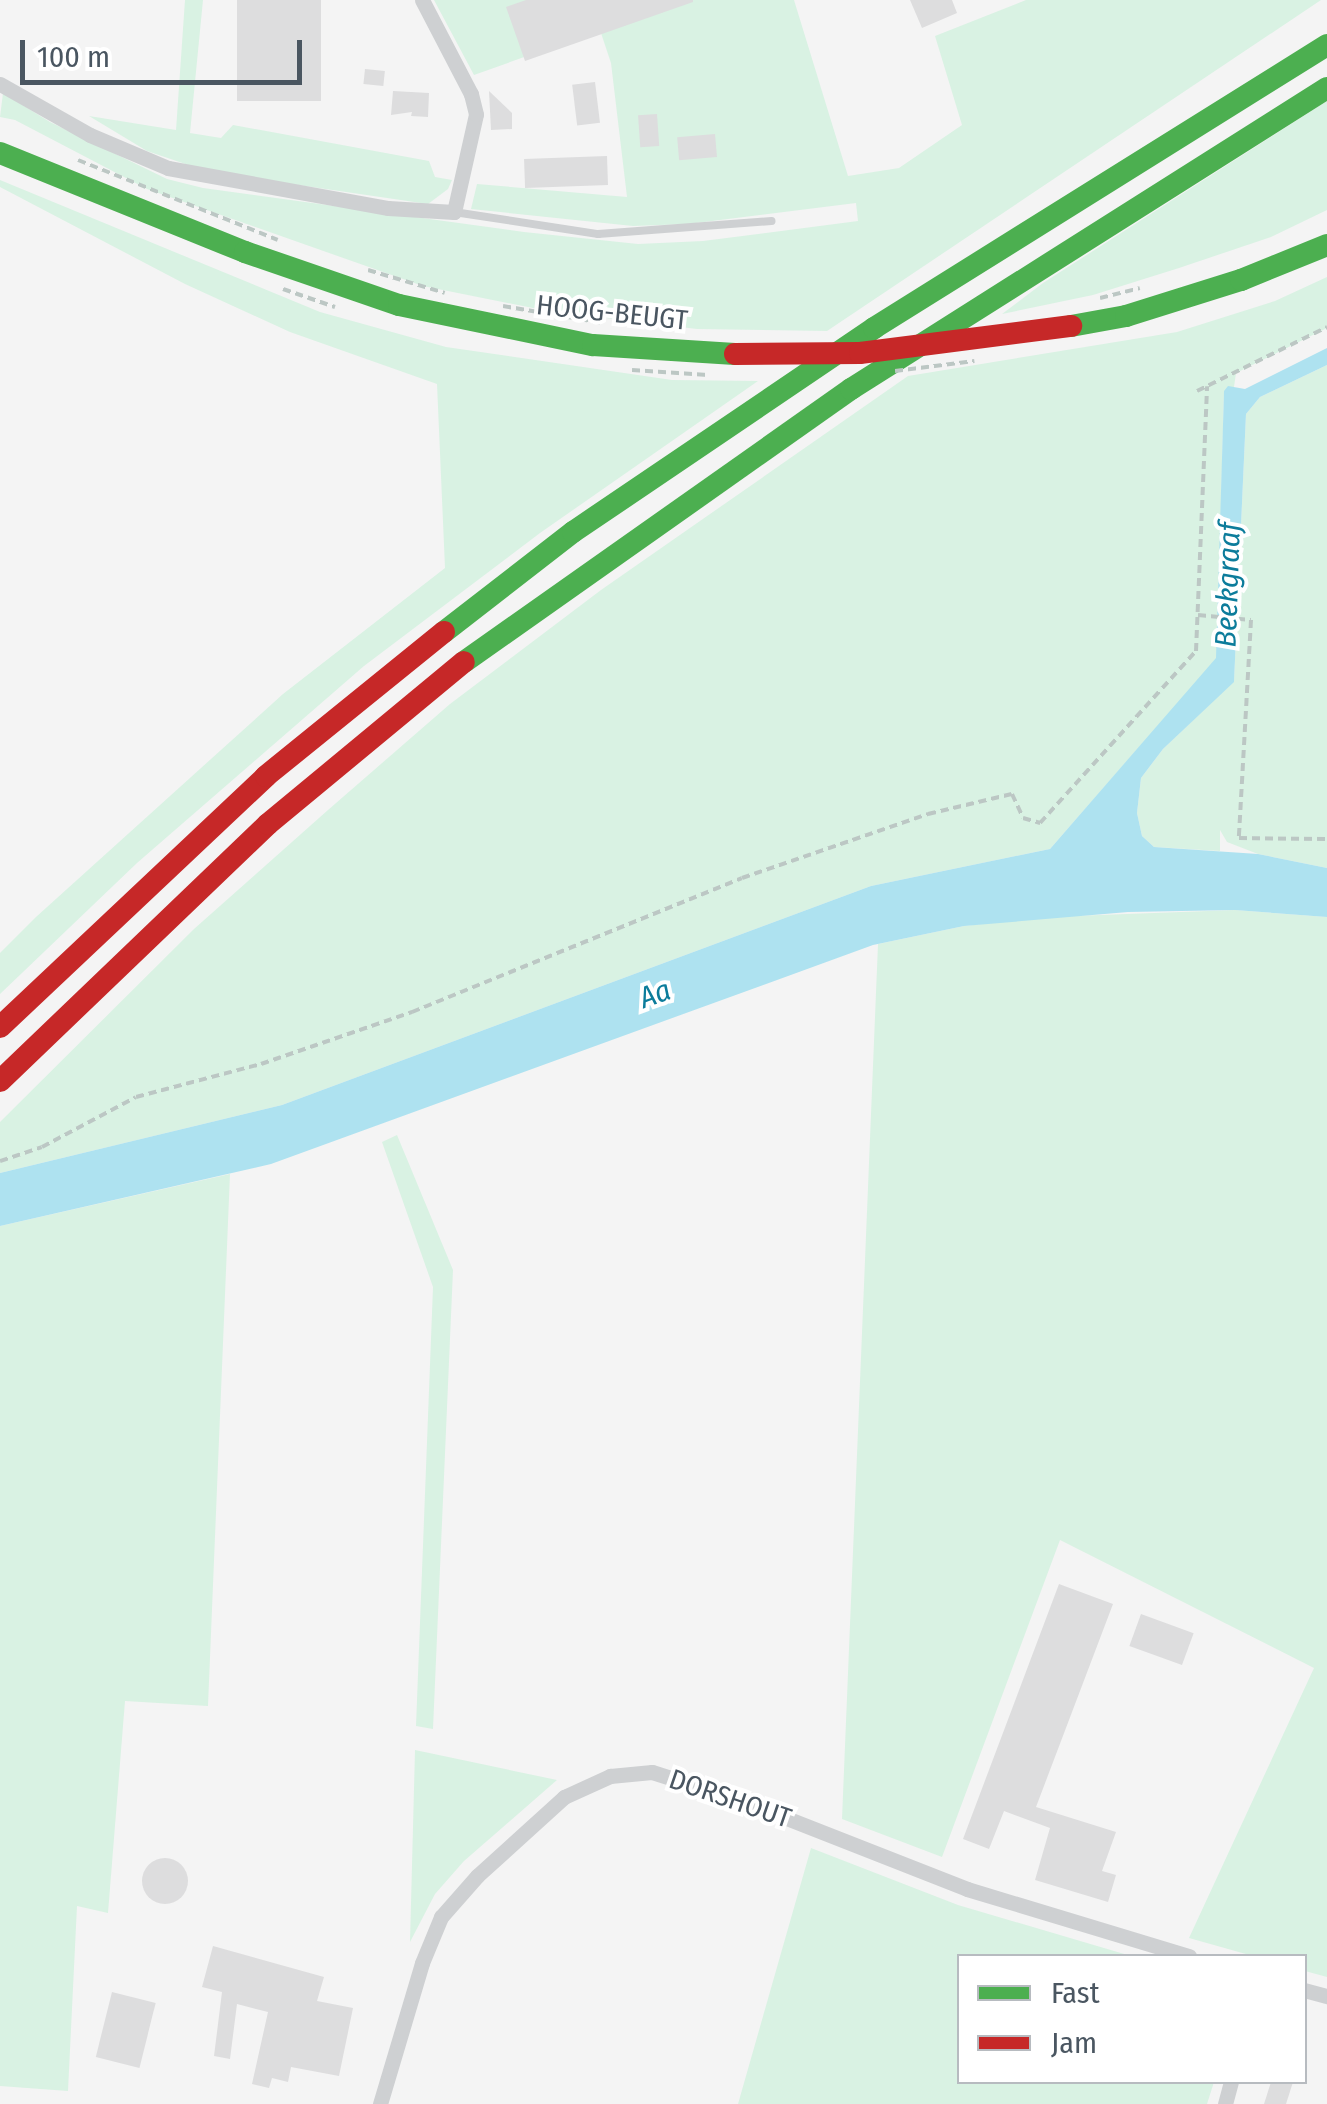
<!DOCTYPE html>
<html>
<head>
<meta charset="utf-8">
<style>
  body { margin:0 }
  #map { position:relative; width:1327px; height:2104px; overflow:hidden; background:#f4f4f4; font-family:"Fira Sans Condensed",sans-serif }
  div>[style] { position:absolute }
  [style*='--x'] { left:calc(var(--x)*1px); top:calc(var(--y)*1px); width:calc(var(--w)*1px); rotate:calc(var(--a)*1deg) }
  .green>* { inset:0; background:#d9f2e3 }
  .water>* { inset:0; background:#aee2f0 }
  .building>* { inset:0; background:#ddddde; transform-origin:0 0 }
  .round { border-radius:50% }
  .path>* { height:4px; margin-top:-2px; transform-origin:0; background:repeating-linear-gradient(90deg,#bcc7c4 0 8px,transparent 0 13px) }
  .lane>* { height:8px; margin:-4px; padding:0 4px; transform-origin:4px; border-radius:4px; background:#ced0d2 }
  .street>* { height:15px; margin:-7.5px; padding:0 7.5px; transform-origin:7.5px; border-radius:7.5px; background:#ced0d2 }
  .fast>* { height:22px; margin:-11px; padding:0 11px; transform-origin:11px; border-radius:11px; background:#4caf50 }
  .jam>* { height:22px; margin:-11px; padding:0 11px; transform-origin:11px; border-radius:11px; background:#c62828 }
  .path-bridge>* { height:4px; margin-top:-2px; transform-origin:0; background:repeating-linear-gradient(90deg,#bcc7c4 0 8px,transparent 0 13px) }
  .jam-bridge>* { height:22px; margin:-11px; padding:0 11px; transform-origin:11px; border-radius:11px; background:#c62828 }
  span { translate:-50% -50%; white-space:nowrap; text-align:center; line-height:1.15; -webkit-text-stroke:8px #fff; paint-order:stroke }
  .street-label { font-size:28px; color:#4a5661 }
  .water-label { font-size:30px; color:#0c7c9b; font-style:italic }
  .legend { position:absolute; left:957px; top:1954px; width:350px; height:130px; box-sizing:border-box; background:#fff; border:2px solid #b7bbc0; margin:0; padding:12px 18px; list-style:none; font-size:30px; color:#4a5661 }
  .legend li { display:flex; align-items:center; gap:20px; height:50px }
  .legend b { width:50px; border:2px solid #b7bbc0 }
  .scale { position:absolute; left:20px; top:40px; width:282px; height:45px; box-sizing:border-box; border:5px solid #4a5661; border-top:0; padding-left:12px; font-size:30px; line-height:35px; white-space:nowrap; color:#4a5661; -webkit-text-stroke:8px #fff; paint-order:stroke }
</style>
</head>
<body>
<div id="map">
  <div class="green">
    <div style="clip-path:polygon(185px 0,203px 0,190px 133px,221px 138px,233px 125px,429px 161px,435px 177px,452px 180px,448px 189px,428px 204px,209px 172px,147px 151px,89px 116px,176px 130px)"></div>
    <div style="clip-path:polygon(434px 0,794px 0,848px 176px,899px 168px,962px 125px,935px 36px,1026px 0,1321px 0,827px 331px,697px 329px,548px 311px,423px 286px,147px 189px,15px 120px,0 117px,3px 93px,50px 122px,167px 179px,203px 188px,524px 232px,638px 244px,703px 241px,858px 221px,856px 203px,688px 224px,633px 226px,471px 209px,477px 184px,627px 197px,611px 63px,600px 30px,474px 75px)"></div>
    <div style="clip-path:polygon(1327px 101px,1327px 210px,1271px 237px,1179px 268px,1093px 295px,1002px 314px,1043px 283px)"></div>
    <div style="clip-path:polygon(0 180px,320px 312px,446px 347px,672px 380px,758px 381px,540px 533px,364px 666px,137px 863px,0 994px,0 953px,36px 917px,283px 694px,445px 568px,437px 384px,290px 332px,185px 284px,0 187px)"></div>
    <div style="clip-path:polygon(1327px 277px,1327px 328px,1236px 373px,1234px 387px,1224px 392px,1217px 658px,1050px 849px,871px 886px,282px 1105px,0 1173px,0 1122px,194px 929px,328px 810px,450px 704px,601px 590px,908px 376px,1177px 332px,1275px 301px)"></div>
    <div style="clip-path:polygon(1327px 365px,1327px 868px,1258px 854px,1227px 842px,1220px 830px,1220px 851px,1154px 847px,1142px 836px,1137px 813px,1141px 778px,1163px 749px,1234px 681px,1246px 414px,1260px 397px)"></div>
    <div style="clip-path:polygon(1235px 910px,1327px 917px,1327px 1977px,1305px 1971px,1304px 1956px,1253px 1956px,1189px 1938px,1314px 1668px,1060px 1540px,942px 1857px,842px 1819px,878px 944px,964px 926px,1046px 917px)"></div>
    <div style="clip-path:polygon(397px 1135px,453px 1270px,433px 1729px,416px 1726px,433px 1287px,382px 1142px)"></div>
    <div style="clip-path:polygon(230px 1174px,208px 1706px,125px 1701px,108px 1913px,77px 1906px,68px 2091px,0 2086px,0 1226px)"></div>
    <div style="clip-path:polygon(415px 1750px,557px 1780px,464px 1861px,435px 1894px,410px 1942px)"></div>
    <div style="clip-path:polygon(811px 1848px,958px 1905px,1131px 1956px,959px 1956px,959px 2082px,1214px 2082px,1207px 2104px,738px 2104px)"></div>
  </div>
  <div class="water">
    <div style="clip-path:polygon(1327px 348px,1327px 365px,1260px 397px,1246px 414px,1234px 682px,1163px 749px,1141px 778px,1137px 813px,1142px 836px,1154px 847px,1258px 854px,1327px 868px,1327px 917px,1235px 910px,1128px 912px,964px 926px,873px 945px,271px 1164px,0 1226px,0 1173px,282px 1105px,871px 886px,1050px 849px,1216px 658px,1224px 391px,1228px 386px,1245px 389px)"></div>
  </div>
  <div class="building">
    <div style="left:237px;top:0;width:84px;height:101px"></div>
    <div style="clip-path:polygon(526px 0,693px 0,693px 2px,525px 61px,506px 7px)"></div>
    <div style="clip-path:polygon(910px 0,952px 0,957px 13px,922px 28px)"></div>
    <div style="left:365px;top:69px;width:20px;height:15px;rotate:6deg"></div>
    <div style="left:595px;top:82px;width:41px;height:23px;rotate:83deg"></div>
    <div style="clip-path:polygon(393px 91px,429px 93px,428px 117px,411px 116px,412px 112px,391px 115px)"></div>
    <div style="clip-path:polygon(489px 91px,512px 113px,512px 129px,491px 130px)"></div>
    <div style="left:657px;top:114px;width:32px;height:19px;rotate:86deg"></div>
    <div style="left:715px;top:134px;width:23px;height:38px;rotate:85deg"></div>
    <div style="left:607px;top:156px;width:29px;height:83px;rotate:88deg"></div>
    <div style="clip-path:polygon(1059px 1584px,1113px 1604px,1036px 1807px,1116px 1832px,1102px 1871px,1116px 1875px,1108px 1902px,1035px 1880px,1050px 1828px,1004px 1811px,989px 1849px,963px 1839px)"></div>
    <div style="left:1141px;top:1614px;width:56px;height:34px;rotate:20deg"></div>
    <div class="round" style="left:142px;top:1858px;width:46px;height:46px"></div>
    <div style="clip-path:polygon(213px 1946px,324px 1977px,317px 2001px,353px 2008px,339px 2076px,291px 2067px,288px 2082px,272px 2078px,269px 2088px,252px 2084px,268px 2012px,237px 2004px,230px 2059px,214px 2056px,222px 1992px,202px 1987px)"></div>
    <div style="left:112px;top:1992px;width:45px;height:67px;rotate:14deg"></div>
    <div style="clip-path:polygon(1271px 2082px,1293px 2082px,1286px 2104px,1264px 2104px)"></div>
  </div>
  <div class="path">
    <div style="--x:78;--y:160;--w:215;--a:21.8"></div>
    <div style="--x:368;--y:270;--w:80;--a:16.6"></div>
    <div style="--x:283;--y:289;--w:55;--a:19.1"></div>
    <div style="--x:1100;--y:298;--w:41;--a:-14"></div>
    <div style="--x:503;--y:306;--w:100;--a:9.7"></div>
    <div style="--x:632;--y:370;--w:76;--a:3.8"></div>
    <div style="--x:1197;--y:391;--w:145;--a:-26.2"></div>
    <div style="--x:1198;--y:615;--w:53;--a:5.4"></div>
    <div style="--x:1251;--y:620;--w:218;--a:93.2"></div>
    <div style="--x:1239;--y:838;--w:88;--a:0.7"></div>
    <div style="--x:0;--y:1161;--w:44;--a:-18.4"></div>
    <div style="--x:42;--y:1147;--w:106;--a:-28"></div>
    <div style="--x:136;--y:1097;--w:129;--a:-14.8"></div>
    <div style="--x:261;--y:1064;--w:160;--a:-19"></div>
    <div style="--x:412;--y:1012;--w:356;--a:-22.1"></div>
    <div style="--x:742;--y:878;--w:197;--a:-19"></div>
    <div style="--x:928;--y:814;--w:86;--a:-13.4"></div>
    <div style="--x:1012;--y:794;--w:26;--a:65"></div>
    <div style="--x:1023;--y:818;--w:18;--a:16"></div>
    <div style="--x:1040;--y:823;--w:232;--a:-47.8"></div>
    <div style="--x:1196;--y:651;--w:265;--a:-87.6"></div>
  </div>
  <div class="lane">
    <div style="--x:454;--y:212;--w:146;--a:8.7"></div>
    <div style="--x:598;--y:234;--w:174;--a:-4.3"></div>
  </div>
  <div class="street">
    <div style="--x:0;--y:84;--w:103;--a:29.5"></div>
    <div style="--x:90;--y:135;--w:85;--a:22.9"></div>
    <div style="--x:168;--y:168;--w:224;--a:10.3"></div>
    <div style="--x:388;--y:208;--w:66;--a:3.5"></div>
    <div style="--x:454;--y:212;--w:100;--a:-77.3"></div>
    <div style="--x:476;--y:114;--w:21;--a:-104"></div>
    <div style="--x:471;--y:94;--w:106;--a:-117.5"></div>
    <div style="--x:1304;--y:1990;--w:24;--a:15"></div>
    <div style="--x:380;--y:2104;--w:147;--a:-73.4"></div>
    <div style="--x:422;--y:1963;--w:50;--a:-67.6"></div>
    <div style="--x:441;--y:1917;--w:55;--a:-48.7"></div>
    <div style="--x:477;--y:1876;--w:118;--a:-42.2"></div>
    <div style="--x:564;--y:1797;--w:51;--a:-24.5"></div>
    <div style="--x:610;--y:1776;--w:42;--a:-5.4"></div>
    <div style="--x:652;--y:1772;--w:96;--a:17.7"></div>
    <div style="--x:743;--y:1801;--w:241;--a:21.4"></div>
    <div style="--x:967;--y:1889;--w:232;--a:16.8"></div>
    <div style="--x:1225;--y:2104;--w:23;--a:-75"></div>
  </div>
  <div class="fast">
    <div style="--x:0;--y:153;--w:264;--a:22"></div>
    <div style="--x:245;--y:252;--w:163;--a:19"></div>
    <div style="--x:399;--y:305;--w:198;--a:11.7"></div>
    <div style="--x:593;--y:345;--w:142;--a:3.6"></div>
    <div style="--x:1071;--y:326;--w:56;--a:-10.3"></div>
    <div style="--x:1126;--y:316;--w:121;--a:-17.4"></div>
    <div style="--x:1241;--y:280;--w:93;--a:-22.1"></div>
    <div style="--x:444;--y:632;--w:163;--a:-37.8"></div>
    <div style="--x:573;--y:532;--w:364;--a:-34.1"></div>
    <div style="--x:874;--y:328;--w:534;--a:-31.99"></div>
    <div style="--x:464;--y:662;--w:474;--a:-35.2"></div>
    <div style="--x:851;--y:389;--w:563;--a:-32.31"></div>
  </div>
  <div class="jam">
    <div style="--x:0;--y:1027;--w:366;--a:-43.3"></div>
    <div style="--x:266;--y:776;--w:229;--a:-39"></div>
    <div style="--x:0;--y:1081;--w:371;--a:-43.8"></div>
    <div style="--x:268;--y:824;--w:254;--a:-39.6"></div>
  </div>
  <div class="path-bridge">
    <div style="--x:895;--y:371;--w:80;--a:-7.2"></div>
  </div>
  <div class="jam-bridge">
    <div style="--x:735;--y:354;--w:125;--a:-0.5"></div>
    <div style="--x:860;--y:353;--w:213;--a:-7.3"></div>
  </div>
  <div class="street-label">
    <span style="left:612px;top:313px;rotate:6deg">HOOG-BEUGT</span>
    <span style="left:730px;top:1799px;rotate:19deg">DORSHOUT</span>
  </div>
  <div class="water-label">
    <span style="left:1228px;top:585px;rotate:-88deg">Beekgraaf</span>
    <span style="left:655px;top:994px;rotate:-20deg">Aa</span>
  </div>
  <ul class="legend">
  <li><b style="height:12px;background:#4caf50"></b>Fast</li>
  <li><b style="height:12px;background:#c62828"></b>Jam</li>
  </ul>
  <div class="scale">100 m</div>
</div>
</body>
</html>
